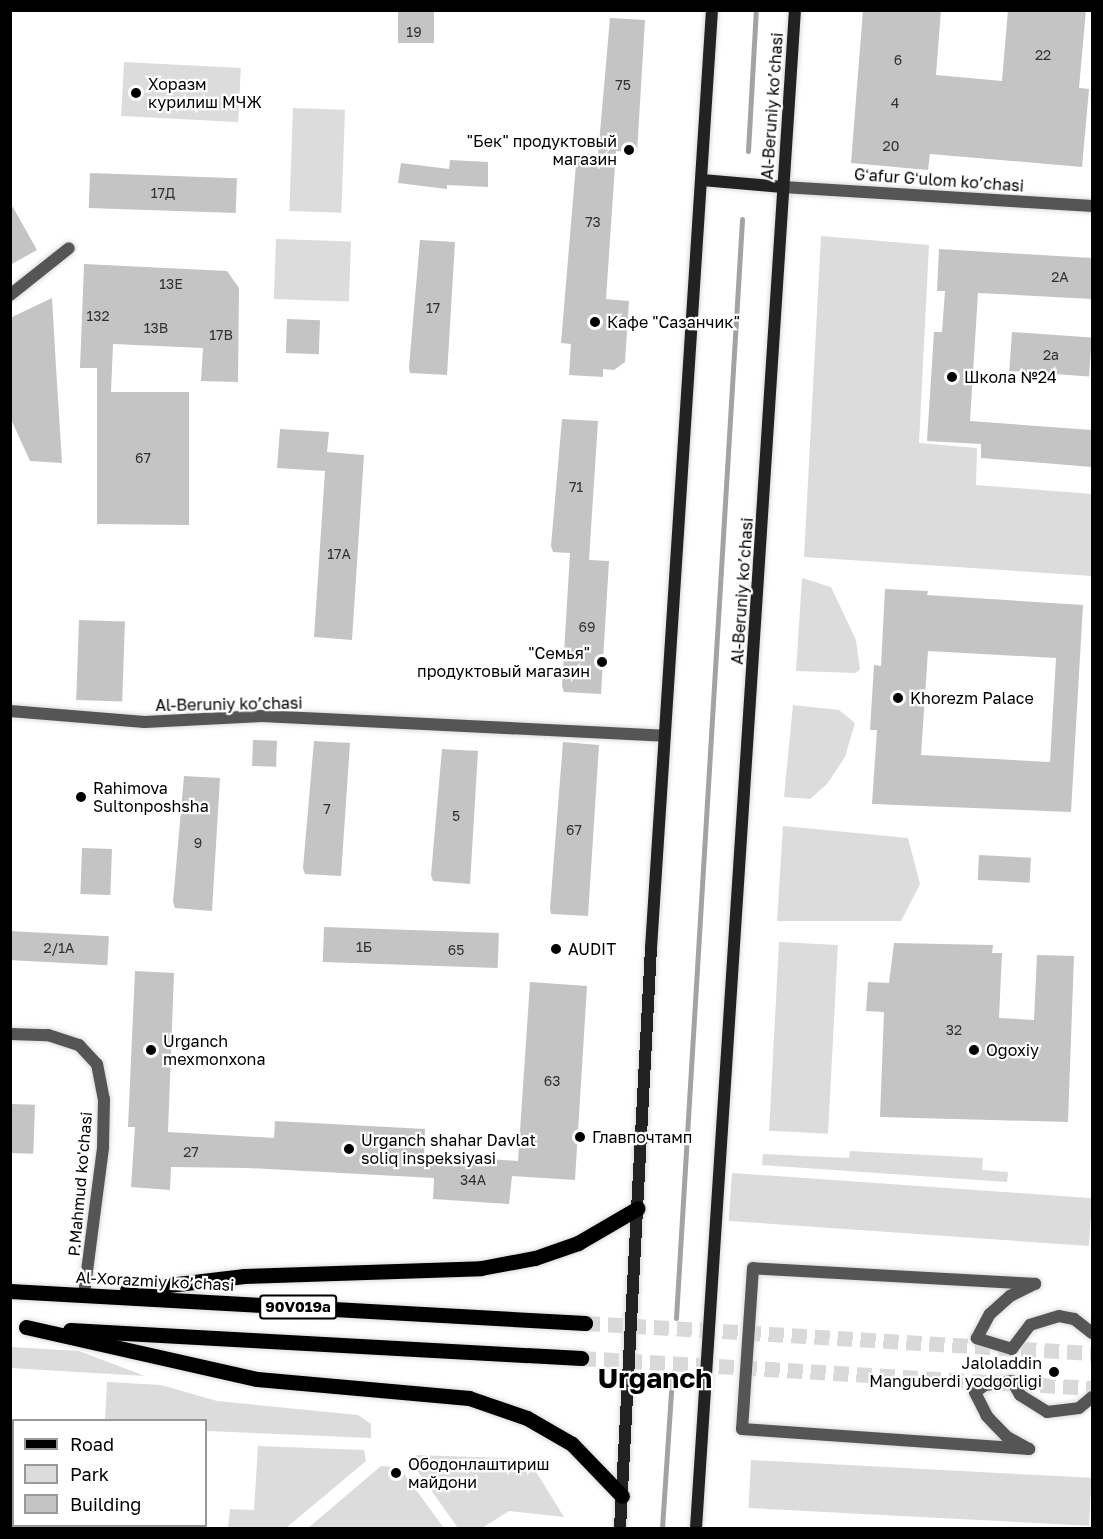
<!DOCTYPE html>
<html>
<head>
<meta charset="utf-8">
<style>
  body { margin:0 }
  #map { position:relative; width:1103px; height:1539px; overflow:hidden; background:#fff; font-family:"Golos Text",sans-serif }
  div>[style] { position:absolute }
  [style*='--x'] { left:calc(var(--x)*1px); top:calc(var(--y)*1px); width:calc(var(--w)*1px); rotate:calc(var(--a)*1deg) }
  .green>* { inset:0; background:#dcdcdc; transform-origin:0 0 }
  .stream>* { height:5px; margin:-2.5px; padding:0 2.5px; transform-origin:2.5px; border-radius:2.5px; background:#a3a3a3 }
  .building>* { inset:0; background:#c4c4c4; transform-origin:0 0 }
  .primary-tunnel>* { height:15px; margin-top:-7.5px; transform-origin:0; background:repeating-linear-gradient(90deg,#d9d9d9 0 15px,transparent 0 23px) }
  .roads { filter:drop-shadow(0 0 2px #dbdbdb) drop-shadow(0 0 2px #dbdbdb) }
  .pedestrian>* { height:12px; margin:-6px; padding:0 6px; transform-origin:6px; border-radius:6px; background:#555 }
  .minor>* { height:12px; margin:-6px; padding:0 6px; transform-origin:6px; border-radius:6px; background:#555 }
  .tertiary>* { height:12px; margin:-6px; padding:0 6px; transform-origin:6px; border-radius:6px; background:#555 }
  .secondary>* { height:12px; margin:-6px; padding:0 6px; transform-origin:6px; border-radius:6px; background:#222 }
  .primary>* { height:15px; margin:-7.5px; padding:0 7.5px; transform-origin:7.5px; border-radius:7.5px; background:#000 }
  .dots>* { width:16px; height:16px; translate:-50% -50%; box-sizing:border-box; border:3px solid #fff; border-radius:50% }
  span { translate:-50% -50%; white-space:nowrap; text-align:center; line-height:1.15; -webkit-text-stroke:4.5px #fff; paint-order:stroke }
  .number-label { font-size:14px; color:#313131 }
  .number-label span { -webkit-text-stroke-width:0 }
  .shield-label span { padding:2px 4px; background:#fff; border:2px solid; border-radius:4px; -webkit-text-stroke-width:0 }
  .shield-label { font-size:15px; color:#000; font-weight:700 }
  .poi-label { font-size:16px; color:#000 }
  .left { translate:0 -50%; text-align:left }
  .right { translate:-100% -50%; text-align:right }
  .street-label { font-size:16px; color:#000 }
  .town-label { font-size:28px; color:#000; font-weight:700 }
  .frame { position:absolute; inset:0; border:12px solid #000; pointer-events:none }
  .legend { position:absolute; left:12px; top:1419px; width:195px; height:108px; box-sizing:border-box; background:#fff; border:2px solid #999; margin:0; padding:8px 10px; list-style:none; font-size:18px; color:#000 }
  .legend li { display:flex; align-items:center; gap:12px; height:30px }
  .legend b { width:30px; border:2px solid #999 }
</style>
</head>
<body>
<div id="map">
  <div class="green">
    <div style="left:124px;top:62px;width:117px;height:54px;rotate:3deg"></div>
    <div style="left:293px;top:108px;width:52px;height:103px;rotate:2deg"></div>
    <div style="clip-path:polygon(821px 236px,929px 245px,919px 443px,977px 448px,976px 485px,1092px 494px,1092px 576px,804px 557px)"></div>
    <div style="left:276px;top:239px;width:75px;height:60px;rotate:2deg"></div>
    <div style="clip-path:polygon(802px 578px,831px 587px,856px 640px,860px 669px,856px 673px,796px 671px)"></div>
    <div style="clip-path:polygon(793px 705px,839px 710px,855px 723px,845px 757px,827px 784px,810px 799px,784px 797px)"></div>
    <div style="clip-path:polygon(783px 826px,908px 838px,920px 884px,901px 921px,777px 921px)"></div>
    <div style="left:779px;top:942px;width:59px;height:189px;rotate:3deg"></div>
    <div style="clip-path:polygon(850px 1151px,983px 1158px,982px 1170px,1008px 1172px,1007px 1182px,762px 1165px,763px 1154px,849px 1158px)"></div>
    <div style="left:732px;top:1173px;width:361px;height:48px;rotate:4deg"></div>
    <div style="clip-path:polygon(10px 1347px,79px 1351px,145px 1376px,11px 1368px)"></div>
    <div style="clip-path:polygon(107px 1382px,161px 1385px,217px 1401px,358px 1415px,371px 1424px,371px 1438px,206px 1431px,206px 1420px,105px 1420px)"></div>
    <div style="clip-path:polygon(258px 1446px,364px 1450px,366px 1461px,286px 1528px,228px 1528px,230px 1509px,254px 1510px)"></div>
    <div style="clip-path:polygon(417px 1455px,528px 1459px,564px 1517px,509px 1511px,482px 1528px,458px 1528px,411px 1462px)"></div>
    <div style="left:751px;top:1460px;width:341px;height:48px;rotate:3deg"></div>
    <div style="clip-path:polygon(381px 1466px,399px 1467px,444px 1528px,308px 1528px)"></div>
  </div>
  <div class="stream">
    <div style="--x:748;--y:151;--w:141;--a:-86.8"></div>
    <div style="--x:676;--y:1318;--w:1101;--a:-86.56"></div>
    <div style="--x:662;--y:1528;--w:151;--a:-86.2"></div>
  </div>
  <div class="building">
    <div style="left:398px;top:10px;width:36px;height:33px"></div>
    <div style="clip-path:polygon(863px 10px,941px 10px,936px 75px,1002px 81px,1008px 10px,1086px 10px,1079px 88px,1089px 89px,1082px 167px,930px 154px,928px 170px,851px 163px)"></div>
    <div style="clip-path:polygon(610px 18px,645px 20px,637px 153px,616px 151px,606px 299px,629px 301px,625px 362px,614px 370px,603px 369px,603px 377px,569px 375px,571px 344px,561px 343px,576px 164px,580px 154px,598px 155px)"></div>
    <div style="clip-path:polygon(450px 160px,488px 162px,488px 187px,447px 185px,447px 189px,398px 183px,401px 163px,449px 169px)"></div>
    <div style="left:90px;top:173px;width:147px;height:35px;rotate:2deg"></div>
    <div style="clip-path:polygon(10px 202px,37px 250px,10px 265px)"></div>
    <div style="clip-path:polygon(420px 240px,455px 242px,447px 375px,410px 373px,409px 367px)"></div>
    <div style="clip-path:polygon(939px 249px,1092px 258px,1092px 299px,978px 293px,970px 421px,1092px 430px,1092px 467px,981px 458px,981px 444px,927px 441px,934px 332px,942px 332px,945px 291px,937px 291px)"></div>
    <div style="clip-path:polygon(84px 264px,227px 271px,239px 288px,238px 382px,201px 381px,203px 348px,113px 344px,111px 392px,189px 392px,189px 525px,97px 524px,97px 368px,80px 368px)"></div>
    <div style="clip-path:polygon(52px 298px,56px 367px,62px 463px,30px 461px,10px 417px,10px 318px)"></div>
    <div style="left:287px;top:319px;width:33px;height:34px;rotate:2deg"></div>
    <div style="left:1012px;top:332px;width:80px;height:39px;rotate:4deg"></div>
    <div style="clip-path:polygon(562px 419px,598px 421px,589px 560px,609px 561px,601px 694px,564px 692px,562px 686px,570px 553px,553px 552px,551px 546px)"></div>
    <div style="clip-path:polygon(280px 429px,329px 432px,327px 452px,364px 455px,352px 640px,314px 637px,325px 471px,277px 468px)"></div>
    <div style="clip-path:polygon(evenodd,885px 589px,928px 591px,927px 595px,1083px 605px,1071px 812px,872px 804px,877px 730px,870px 730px,874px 665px,881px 666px,885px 589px,928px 651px,1056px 658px,1050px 762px,921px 755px,928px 651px)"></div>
    <div style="left:79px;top:620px;width:46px;height:80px;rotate:2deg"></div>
    <div style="left:253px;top:740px;width:24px;height:26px;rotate:2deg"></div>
    <div style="clip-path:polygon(314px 741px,350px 743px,341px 876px,305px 874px,303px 868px)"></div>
    <div style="clip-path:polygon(563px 742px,599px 745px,588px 916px,551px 914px,550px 908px)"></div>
    <div style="clip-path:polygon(442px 749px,478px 751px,470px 884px,433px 881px,431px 875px)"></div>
    <div style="clip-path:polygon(184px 776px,220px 778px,212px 911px,175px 908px,173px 902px)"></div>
    <div style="left:82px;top:848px;width:30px;height:46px;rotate:2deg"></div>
    <div style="left:979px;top:855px;width:52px;height:25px;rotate:3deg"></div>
    <div style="left:324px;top:927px;width:175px;height:35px;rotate:2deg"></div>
    <div style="left:10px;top:931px;width:99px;height:29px;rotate:3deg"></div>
    <div style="clip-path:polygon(894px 943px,993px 945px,992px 953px,1002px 953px,999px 1018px,1034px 1020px,1037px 955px,1074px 956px,1068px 1122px,880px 1117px,884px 1012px,866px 1011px,868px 982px,889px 983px)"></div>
    <div style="clip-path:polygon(135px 971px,174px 973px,168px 1132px,274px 1138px,275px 1121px,425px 1129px,424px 1154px,518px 1161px,530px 982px,587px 986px,575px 1180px,512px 1176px,509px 1204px,433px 1199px,434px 1178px,247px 1168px,171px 1167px,170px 1190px,131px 1187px,135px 1127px,128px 1127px)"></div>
    <div style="left:10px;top:1104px;width:25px;height:49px;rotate:2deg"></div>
  </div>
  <div class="primary-tunnel">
    <div style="--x:585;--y:1323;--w:508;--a:3.39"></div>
    <div style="--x:581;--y:1358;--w:512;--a:3.36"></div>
  </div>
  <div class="roads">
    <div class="pedestrian">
      <div style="--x:1092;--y:1333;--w:23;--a:-142"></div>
      <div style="--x:1074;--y:1319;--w:15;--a:-169"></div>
      <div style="--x:1059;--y:1316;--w:30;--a:163"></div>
      <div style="--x:1030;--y:1325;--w:30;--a:127"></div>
      <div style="--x:1012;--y:1349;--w:37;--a:-163"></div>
      <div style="--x:977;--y:1338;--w:27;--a:-62"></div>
      <div style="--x:990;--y:1314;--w:27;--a:-42"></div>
      <div style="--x:1010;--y:1296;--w:28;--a:-26"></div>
      <div style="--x:1035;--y:1284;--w:282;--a:-176.8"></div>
      <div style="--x:753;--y:1268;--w:161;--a:93.9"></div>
      <div style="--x:742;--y:1429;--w:288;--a:4"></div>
      <div style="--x:1029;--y:1449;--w:26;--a:-151"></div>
      <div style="--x:1006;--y:1436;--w:28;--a:-134"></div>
      <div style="--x:987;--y:1416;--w:27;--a:-117"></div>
      <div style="--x:975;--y:1392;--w:12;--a:-35"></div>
      <div style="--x:985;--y:1385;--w:27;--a:-8"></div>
      <div style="--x:1012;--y:1381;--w:16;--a:60"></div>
      <div style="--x:1020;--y:1395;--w:32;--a:32"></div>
      <div style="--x:1047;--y:1412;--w:32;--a:-7"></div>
      <div style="--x:1079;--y:1408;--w:17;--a:-40"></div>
      <div style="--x:10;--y:1528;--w:7;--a:0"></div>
    </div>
    <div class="minor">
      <div style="--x:10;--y:295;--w:75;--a:-38.5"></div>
      <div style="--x:10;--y:711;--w:135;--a:4.7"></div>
      <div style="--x:145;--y:722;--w:117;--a:-2.9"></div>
      <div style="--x:262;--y:716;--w:403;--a:2.8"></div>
      <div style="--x:10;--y:1034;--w:38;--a:2"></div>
      <div style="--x:48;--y:1035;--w:33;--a:18"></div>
      <div style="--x:79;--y:1045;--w:26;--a:47"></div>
      <div style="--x:97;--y:1064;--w:36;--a:79"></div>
      <div style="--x:104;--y:1099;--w:49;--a:91.2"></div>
      <div style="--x:103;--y:1148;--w:148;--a:97.4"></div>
    </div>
    <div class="tertiary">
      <div style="--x:783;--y:187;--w:310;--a:3.5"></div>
    </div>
    <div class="secondary">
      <div style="--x:702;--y:180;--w:81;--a:4.9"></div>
      <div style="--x:620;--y:1528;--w:581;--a:-86.94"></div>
      <div style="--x:651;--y:948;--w:940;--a:-86.28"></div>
      <div style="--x:696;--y:1528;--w:1521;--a:-86.27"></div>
    </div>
    <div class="primary">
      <div style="--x:127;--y:1290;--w:118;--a:-6.8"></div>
      <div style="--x:244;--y:1276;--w:237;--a:-1.9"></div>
      <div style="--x:481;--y:1268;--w:55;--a:-10.5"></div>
      <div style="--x:535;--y:1258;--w:46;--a:-19.2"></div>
      <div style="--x:578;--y:1243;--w:69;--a:-30.3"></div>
      <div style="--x:10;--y:1291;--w:576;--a:3.19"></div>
      <div style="--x:26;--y:1327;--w:237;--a:12.7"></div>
      <div style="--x:257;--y:1379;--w:213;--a:5.1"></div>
      <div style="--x:469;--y:1398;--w:61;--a:19"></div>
      <div style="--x:527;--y:1418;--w:52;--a:30"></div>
      <div style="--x:572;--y:1444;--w:72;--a:46.1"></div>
      <div style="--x:70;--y:1330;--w:512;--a:3.14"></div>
    </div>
  </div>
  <div class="dots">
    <div style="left:136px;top:93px;background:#000"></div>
    <div style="left:629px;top:150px;background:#000"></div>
    <div style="left:595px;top:322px;background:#000"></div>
    <div style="left:952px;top:377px;background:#000"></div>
    <div style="left:602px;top:662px;background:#000"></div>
    <div style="left:898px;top:698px;background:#000"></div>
    <div style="left:81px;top:797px;background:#000"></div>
    <div style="left:556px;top:949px;background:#000"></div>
    <div style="left:151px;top:1050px;background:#000"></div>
    <div style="left:974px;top:1050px;background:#000"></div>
    <div style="left:580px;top:1137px;background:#000"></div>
    <div style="left:349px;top:1149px;background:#000"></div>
    <div style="left:1054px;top:1372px;background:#000"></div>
    <div style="left:396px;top:1473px;background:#000"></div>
  </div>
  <div class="number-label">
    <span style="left:414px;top:32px">19</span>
    <span style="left:1043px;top:55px">22</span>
    <span style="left:898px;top:60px">6</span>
    <span style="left:623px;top:85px">75</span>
    <span style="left:895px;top:103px">4</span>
    <span style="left:891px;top:146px">20</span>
    <span style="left:163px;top:193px">17Д</span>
    <span style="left:593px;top:222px">73</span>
    <span style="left:1060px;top:277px">2A</span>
    <span style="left:171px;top:284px">13Е</span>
    <span style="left:433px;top:308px">17</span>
    <span style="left:98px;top:316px">132</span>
    <span style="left:156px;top:328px">13В</span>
    <span style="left:221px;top:335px">17В</span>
    <span style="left:1051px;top:355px">2a</span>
    <span style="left:143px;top:458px">67</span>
    <span style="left:576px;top:487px">71</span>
    <span style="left:339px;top:554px">17A</span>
    <span style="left:587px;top:627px">69</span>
    <span style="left:327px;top:809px">7</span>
    <span style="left:456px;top:816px">5</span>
    <span style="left:574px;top:830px">67</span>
    <span style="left:198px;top:843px">9</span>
    <span style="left:364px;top:947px">1Б</span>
    <span style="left:59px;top:948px">2/1A</span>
    <span style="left:456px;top:950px">65</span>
    <span style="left:954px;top:1030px">32</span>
    <span style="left:552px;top:1081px">63</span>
    <span style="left:191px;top:1152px">27</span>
    <span style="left:473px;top:1180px">34A</span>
  </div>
  <div class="shield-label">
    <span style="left:298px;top:1307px">90V019a</span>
  </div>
  <div class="poi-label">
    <span class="left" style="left:148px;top:93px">Хоразм<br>курилиш МЧЖ</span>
    <span class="right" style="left:617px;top:150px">"Бек" продуктовый<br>магазин</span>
    <span class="left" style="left:607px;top:322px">Кафе "Сазанчик"</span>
    <span class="left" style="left:964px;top:377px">Школа №24</span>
    <span class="right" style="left:590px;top:662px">"Семья"<br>продуктовый магазин</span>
    <span class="left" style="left:910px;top:698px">Khorezm Palace</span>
    <span class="left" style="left:93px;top:797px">Rahimova<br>Sultonposhsha</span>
    <span class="left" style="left:568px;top:949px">AUDIT</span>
    <span class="left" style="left:163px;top:1050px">Urganch<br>mexmonxona</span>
    <span class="left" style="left:986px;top:1050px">Ogoxiy</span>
    <span class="left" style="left:592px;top:1137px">Главпочтамп</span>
    <span class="left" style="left:361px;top:1149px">Urganch shahar Davlat<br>soliq inspeksiyasi</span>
    <span class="right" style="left:1042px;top:1372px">Jaloladdin<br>Manguberdi yodgorligi</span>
    <span class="left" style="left:408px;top:1473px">Ободонлаштириш<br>майдони</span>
  </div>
  <div class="street-label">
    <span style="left:772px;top:106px;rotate:-86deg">Al-Beruniy ko’chasi</span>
    <span style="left:939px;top:180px;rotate:4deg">Gʻafur Gʻulom ko’chasi</span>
    <span style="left:742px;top:591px;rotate:-86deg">Al-Beruniy ko’chasi</span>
    <span style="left:229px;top:704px;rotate:-1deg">Al-Beruniy ko’chasi</span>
    <span style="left:80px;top:1184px;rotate:-85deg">P.Mahmud ko'chasi</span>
    <span style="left:155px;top:1281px;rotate:3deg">Al-Xorazmiy ko’chasi</span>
  </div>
  <div class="town-label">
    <span style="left:655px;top:1378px">Urganch</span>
  </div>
  <div class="frame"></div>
  <ul class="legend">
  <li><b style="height:8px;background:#000"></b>Road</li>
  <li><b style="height:16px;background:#dcdcdc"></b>Park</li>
  <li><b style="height:16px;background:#c4c4c4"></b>Building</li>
  </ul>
</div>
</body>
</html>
